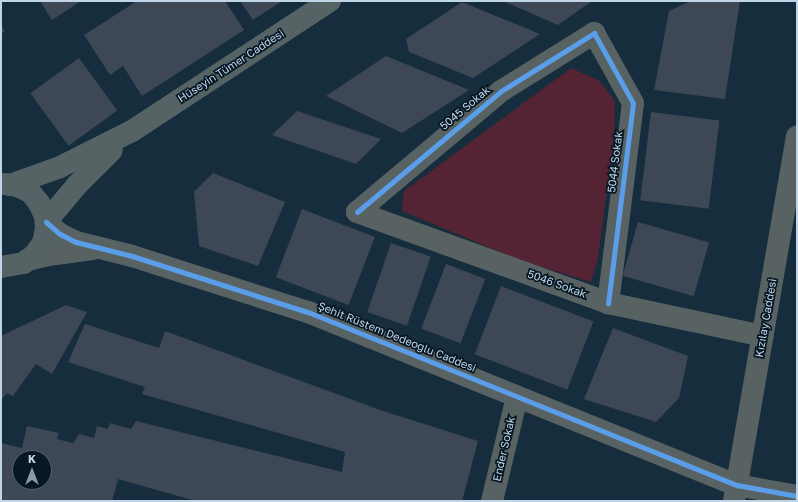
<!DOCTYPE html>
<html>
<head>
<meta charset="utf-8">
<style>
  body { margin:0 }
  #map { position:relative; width:798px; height:502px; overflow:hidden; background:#162d3d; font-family:"Golos Text",sans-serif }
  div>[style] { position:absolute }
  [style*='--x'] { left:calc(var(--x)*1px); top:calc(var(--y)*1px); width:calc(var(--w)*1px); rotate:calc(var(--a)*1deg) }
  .green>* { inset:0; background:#542334 }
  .building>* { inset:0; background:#3e4756; transform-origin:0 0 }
  .minor>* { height:22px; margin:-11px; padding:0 11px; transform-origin:11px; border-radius:11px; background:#596262 }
  .major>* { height:22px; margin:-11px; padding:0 11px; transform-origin:11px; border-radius:11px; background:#566365 }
  .cycleway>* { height:5px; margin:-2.5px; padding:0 2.5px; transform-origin:2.5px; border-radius:2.5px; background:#5a9eea }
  span { translate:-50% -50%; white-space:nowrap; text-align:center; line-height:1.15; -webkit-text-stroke:3.5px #071724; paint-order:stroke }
  .street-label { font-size:11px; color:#c0d5e7 }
  .frame { position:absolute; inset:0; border:2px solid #c0d5e7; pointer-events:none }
  .north { position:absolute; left:12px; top:450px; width:40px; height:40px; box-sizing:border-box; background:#071724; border:1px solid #516372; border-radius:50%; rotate:0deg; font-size:11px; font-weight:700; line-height:16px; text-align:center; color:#c0d5e7 }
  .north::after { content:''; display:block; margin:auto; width:14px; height:18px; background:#849aac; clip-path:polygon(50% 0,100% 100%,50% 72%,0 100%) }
</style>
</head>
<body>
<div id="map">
  <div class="green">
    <div style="clip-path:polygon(571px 68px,600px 81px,615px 101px,614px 138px,598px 258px,591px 282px,519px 260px,402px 211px,404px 191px)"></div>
  </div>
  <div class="building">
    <div style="clip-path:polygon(40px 1px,81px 1px,52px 20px)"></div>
    <div style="clip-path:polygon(137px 1px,225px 1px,244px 30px,142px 96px,123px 66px,110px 75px,84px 35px)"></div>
    <div style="clip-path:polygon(240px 1px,282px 1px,253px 20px)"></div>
    <div style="clip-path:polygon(503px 1px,592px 1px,558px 25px)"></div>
    <div style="clip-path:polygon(691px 1px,740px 1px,725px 99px,654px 90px,669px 11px)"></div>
    <div style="clip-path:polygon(462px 2px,540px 34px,473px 78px,409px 52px,406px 39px)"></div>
    <div style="clip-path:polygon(1px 26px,5px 31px,1px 34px)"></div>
    <div style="clip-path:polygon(386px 56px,469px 90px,402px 133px,326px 96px)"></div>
    <div style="left:79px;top:58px;width:65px;height:60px;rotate:54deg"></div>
    <div style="clip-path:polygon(297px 111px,381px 139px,356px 164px,272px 135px)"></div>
    <div style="left:651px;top:112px;width:69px;height:89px;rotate:7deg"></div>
    <div style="clip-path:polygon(213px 173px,285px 202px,258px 266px,199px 246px,194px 192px)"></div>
    <div style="left:302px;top:209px;width:78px;height:73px;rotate:21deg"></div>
    <div style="left:638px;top:222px;width:74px;height:56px;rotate:16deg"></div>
    <div style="left:391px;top:243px;width:42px;height:73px;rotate:19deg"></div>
    <div style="left:446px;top:264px;width:42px;height:69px;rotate:21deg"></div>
    <div style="left:501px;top:286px;width:99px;height:73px;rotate:21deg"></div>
    <div style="clip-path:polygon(66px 305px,87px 312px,52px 374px,36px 364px,13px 396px,7px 393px,1px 400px,1px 336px)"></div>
    <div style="clip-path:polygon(evenodd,85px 324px,159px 348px,165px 331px,383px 411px,478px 441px,462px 501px,196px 501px,118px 479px,112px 501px,1px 501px,1px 443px,22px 448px,27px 426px,59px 433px,57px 439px,73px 443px,79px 434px,94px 438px,97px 426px,108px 429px,110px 423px,131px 429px,136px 421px,342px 472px,345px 452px,142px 394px,145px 387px,68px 362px,85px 324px,20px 458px,44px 458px,44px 482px,20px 482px,20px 458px)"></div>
    <div style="clip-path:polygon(613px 328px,688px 356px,679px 398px,656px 422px,584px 399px)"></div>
  </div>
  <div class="minor">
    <div style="--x:357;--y:212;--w:188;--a:-40"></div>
    <div style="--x:501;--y:91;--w:110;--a:-31.9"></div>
    <div style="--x:594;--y:33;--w:80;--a:60.9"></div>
    <div style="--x:633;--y:103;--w:202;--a:97.1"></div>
    <div style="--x:357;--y:212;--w:267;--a:19.9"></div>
    <div style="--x:608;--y:303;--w:158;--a:12"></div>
    <div style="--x:46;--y:222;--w:18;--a:41"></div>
    <div style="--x:60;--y:234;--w:18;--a:27"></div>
    <div style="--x:76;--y:242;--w:58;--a:14"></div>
    <div style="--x:132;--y:256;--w:185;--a:17.7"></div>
    <div style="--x:308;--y:312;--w:463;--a:22"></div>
    <div style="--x:737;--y:485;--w:61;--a:10.4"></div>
    <div style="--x:27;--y:260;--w:22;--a:-13"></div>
    <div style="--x:48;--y:255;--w:45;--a:-7.6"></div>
    <div style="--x:492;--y:501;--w:107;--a:-76.5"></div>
    <div style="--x:734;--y:501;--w:370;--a:-80.2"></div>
  </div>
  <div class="major">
    <div style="--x:10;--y:185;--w:53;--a:-19.8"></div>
    <div style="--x:60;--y:167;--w:80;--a:-26.6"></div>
    <div style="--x:132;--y:131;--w:237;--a:-33.3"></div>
    <div style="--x:46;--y:222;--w:48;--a:-50"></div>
    <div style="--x:77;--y:185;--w:49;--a:-45"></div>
    <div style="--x:1;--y:267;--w:23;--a:-10"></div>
    <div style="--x:24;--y:263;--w:14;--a:-39"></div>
    <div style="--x:35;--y:254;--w:14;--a:-54"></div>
    <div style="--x:43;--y:243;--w:14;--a:-78"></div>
    <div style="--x:46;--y:229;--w:13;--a:-94"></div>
    <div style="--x:45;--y:216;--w:14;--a:-115"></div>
    <div style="--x:39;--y:203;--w:14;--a:-129"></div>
    <div style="--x:30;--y:192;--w:14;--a:-155"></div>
    <div style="--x:17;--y:186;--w:13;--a:-171"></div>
  </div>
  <div class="cycleway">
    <div style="--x:357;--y:212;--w:188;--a:-40"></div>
    <div style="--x:501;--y:91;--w:110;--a:-31.9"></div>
    <div style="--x:594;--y:33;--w:80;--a:60.9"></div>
    <div style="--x:633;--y:103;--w:202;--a:97.1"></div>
    <div style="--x:46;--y:222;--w:18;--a:41"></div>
    <div style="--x:60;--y:234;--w:18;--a:27"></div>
    <div style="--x:76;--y:242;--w:58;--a:14"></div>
    <div style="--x:132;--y:256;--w:185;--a:17.7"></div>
    <div style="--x:308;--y:312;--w:463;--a:22"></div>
    <div style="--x:737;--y:485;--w:61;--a:10.4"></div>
  </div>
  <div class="street-label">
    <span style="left:231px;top:66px;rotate:-33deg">Hüseyin Tümer Caddesi</span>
    <span style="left:465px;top:108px;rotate:-40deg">5045 Sokak</span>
    <span style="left:615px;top:162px;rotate:-83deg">5044 Sokak</span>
    <span style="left:557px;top:284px;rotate:20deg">5046 Sokak</span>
    <span style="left:766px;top:318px;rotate:-80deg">Kızılay Caddesi</span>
    <span style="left:397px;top:337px;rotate:22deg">Şehit Rüstem Dedeoğlu Caddesi</span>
    <span style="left:504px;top:449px;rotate:-77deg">Ender Sokak</span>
  </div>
  <div class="frame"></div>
  <div class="north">K</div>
</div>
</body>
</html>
